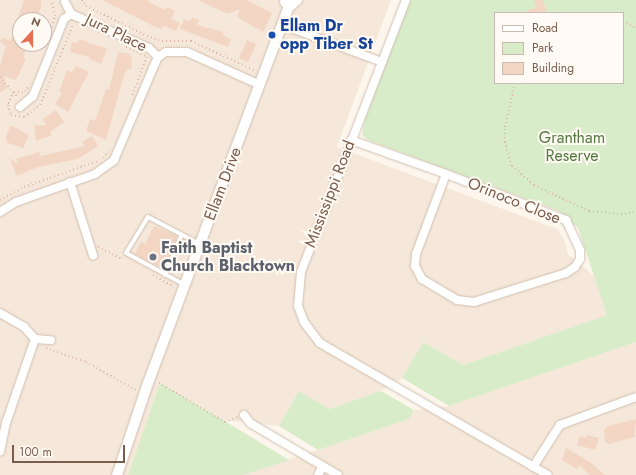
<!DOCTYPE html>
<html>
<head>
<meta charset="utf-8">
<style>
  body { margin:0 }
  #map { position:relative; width:636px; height:475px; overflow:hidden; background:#fdf6ec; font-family:Jost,sans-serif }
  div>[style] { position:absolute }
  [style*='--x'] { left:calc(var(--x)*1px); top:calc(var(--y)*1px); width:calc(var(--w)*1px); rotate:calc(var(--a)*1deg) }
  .residential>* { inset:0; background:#f5e8da }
  .green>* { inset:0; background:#d8ecc9 }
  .building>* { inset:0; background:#f3d5c3; transform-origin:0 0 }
  .path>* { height:1.5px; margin-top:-0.75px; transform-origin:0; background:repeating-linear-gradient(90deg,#d9b8a5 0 1px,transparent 0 4px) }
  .roads { filter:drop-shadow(0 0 1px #d1beb0) drop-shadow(0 0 1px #d1beb0) }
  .service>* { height:4px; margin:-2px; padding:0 2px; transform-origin:2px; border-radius:2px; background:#fff }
  .minor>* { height:8px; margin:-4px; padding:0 4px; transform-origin:4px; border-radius:4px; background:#fff }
  .tertiary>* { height:10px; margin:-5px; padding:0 5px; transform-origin:5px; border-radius:5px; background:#fff }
  .dots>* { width:11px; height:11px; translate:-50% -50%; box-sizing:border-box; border:2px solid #fffaf3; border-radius:50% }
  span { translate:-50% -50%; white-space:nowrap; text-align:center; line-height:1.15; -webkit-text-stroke:4px #fffaf3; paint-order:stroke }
  .transit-label { font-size:16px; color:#164399; font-weight:700 }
  .left { translate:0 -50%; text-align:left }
  .street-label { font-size:16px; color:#7a5c4d }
  .park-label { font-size:16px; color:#537a41 }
  .worship-label { font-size:16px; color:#5b616d; font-weight:700 }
  .legend { position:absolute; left:494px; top:12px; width:130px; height:72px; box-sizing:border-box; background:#fffaf3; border:1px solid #cabbb1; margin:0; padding:5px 7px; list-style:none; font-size:12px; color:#7a5c4d }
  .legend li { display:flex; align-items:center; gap:8px; height:20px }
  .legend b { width:20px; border:1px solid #cabbb1 }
  .north { position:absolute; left:12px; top:12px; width:40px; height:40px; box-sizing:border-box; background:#fffaf3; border:1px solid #cabbb1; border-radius:50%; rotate:21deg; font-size:11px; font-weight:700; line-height:16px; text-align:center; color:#7a5c4d }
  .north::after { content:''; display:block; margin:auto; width:14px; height:18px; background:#e76f51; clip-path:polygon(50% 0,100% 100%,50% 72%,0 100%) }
  .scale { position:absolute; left:12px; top:445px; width:113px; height:18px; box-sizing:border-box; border:2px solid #7a5c4d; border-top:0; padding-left:5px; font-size:12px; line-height:14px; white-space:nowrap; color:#7a5c4d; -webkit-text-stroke:3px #fffaf3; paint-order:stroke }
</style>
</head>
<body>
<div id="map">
  <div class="residential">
    <div style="clip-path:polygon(evenodd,0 0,391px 0,337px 147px,557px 229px,564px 239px,568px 254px,594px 276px,607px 315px,463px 365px,423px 342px,402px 378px,381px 391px,329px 409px,299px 391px,279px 426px,223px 420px,160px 383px,128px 475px,0 475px,0 0,20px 20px,44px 20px,44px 44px,20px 44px,20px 20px)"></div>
    <div style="clip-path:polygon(636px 342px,636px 475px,243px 475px,409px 419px,414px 410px,449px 406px)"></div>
  </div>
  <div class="green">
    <div style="clip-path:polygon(evenodd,409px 0,636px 0,636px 342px,449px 406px,402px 378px,423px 342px,463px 365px,607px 315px,578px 228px,559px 211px,368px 140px,362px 135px,365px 120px,409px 0,495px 13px,623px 13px,623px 83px,495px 83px,495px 13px)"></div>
    <div style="clip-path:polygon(160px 383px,223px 420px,289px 460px,243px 475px,128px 475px)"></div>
    <div style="clip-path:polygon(299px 391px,329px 409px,381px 391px,414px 410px,409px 419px,318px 450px,279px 426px)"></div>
  </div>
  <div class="building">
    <div style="clip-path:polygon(24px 0,41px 0,41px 6px,36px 20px,20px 20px,20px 44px,28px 44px,23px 58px,26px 59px,16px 80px,4px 76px,7px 88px,0 93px,0 66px,6px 46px,0 42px,2px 37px,10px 41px)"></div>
    <div style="clip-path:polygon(102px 0,149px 0,148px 2px,165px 10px,167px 7px,175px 11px,171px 19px,180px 23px,176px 31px,164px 26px,162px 29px,155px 27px)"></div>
    <div style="clip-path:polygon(198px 0,246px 0,272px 13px,263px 32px,237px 17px,240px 9px,228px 14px)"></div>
    <div style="clip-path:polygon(534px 0,543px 0,547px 13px,528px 13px,528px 10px,536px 8px)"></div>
    <div style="clip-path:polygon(192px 17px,199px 20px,197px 25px,224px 32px,222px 35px,231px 39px,228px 47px,180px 29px,184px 19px,190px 21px)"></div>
    <div style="clip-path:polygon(79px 39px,107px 49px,101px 64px,89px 59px,90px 57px,70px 52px,72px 42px,78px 43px)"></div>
    <div style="left:247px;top:40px;width:10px;height:20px;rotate:24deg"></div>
    <div style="clip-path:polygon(118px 52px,130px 54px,132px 60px,131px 69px,127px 69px,122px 82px,106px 140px,86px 131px,90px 119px,95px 121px,106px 89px,109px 90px)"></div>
    <div style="clip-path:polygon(76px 66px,89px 72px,68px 112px,55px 104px,62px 93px,59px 92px,67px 70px,72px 72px)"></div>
    <div style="clip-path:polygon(56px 110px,64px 122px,50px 132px,52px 135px,36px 141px,34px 126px,46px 125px,43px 119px)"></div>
    <div style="clip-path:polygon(11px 125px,29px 135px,23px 148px,8px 143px,5px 138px)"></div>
    <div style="clip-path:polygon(92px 136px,98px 146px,78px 159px,38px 167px,17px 176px,9px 157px,18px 165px,16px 159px,39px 152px,40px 156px,85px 146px,82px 142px)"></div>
    <div style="clip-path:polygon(154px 226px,177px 236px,164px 269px,135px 254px,141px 241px,145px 244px)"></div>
    <div style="clip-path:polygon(636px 419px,634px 437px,609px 444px,605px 442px,604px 430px,608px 426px)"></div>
    <div style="clip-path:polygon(587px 435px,599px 438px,595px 450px,577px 445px,580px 436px,586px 438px)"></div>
    <div style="clip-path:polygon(566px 448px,590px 462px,605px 475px,590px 475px,579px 465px,577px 469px,562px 460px)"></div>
  </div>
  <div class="path">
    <div style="--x:82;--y:0;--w:7;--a:56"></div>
    <div style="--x:86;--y:6;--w:68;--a:26.2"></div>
    <div style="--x:147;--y:36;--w:16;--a:18"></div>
    <div style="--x:162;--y:41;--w:29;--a:0"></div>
    <div style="--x:191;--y:41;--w:72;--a:24.8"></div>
    <div style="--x:577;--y:13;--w:21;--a:0"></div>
    <div style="--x:623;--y:21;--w:15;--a:28"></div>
    <div style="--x:47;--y:38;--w:23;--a:-70"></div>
    <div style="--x:55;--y:16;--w:16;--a:-104"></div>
    <div style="--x:126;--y:47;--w:23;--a:25"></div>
    <div style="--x:147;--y:57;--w:43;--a:110.6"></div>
    <div style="--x:0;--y:77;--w:28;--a:49"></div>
    <div style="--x:515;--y:83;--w:47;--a:102.3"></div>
    <div style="--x:505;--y:129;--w:13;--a:90"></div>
    <div style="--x:505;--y:142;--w:25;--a:74"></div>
    <div style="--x:512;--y:166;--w:29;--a:41"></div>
    <div style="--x:534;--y:185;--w:61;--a:25.3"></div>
    <div style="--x:589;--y:211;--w:36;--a:5"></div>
    <div style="--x:625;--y:214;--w:11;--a:-15"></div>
    <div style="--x:28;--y:88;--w:7;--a:135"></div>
    <div style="--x:23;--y:93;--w:9;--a:-174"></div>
    <div style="--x:14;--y:92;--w:14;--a:115"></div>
    <div style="--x:8;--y:105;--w:10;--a:73"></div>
    <div style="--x:11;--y:115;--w:13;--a:9"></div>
    <div style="--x:24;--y:117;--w:20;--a:-37"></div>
    <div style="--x:40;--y:105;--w:87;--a:-67.8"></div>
    <div style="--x:103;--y:158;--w:8;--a:-50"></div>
    <div style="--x:0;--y:200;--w:27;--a:-28"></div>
    <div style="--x:24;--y:187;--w:78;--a:-19.4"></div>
    <div style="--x:98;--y:247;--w:28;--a:26"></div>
    <div style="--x:153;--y:275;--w:24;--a:30"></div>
    <div style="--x:46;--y:348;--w:42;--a:19.3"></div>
    <div style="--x:86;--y:362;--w:57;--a:29.2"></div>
    <div style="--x:159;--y:383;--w:77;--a:30.6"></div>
    <div style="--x:225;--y:422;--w:14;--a:-21"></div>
  </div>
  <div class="roads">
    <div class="service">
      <div style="--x:165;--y:275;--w:42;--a:-67.7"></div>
      <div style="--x:185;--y:285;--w:67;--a:-151.5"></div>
      <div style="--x:126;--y:253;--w:42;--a:-58.6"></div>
      <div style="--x:148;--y:217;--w:59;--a:27.4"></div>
    </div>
    <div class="minor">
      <div style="--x:406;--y:0;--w:292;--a:111.1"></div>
      <div style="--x:301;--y:272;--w:34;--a:95"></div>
      <div style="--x:298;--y:306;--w:17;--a:69"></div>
      <div style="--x:304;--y:322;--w:26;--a:53"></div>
      <div style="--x:320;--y:343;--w:263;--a:30.1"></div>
      <div style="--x:65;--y:2;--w:13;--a:63"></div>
      <div style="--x:71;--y:14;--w:85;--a:23.6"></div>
      <div style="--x:149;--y:48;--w:13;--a:45"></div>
      <div style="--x:283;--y:25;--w:106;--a:20.5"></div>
      <div style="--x:20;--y:107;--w:17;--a:-40"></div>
      <div style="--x:33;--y:96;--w:83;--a:-68.1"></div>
      <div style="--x:64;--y:19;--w:9;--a:-36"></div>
      <div style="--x:351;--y:140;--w:101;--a:19.7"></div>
      <div style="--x:446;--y:174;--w:129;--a:21"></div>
      <div style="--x:566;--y:220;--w:33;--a:65"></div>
      <div style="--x:580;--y:250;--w:9;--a:90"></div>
      <div style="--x:580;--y:259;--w:9;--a:122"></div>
      <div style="--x:575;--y:267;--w:11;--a:146"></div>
      <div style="--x:566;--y:273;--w:96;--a:162.5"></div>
      <div style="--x:474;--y:302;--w:17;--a:-173"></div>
      <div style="--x:457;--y:300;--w:41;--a:-149"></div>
      <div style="--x:422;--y:279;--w:15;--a:-118"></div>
      <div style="--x:415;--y:266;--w:12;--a:-85"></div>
      <div style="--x:416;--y:254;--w:85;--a:-69.4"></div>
      <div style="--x:70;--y:182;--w:77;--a:72.5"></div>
      <div style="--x:0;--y:212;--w:19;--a:-32"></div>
      <div style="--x:16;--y:202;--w:84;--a:-19.5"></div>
      <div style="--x:95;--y:174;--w:24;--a:-36"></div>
      <div style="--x:114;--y:160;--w:100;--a:-67"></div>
      <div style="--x:153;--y:68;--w:12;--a:-66"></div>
      <div style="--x:158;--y:57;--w:9;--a:-32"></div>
      <div style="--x:166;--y:52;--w:21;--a:0"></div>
      <div style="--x:187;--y:52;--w:80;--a:24.3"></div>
      <div style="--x:0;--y:313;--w:28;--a:30"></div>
      <div style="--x:24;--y:327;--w:16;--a:47"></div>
      <div style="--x:35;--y:339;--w:89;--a:109"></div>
      <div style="--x:6;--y:423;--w:29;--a:102"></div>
      <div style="--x:35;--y:339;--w:16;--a:4"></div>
      <div style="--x:244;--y:415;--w:10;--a:53"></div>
      <div style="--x:250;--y:423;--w:102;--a:30.6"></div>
      <div style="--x:533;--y:467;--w:50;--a:-57.3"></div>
      <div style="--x:560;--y:425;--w:81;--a:-20.2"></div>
      <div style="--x:318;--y:475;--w:10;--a:-61"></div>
    </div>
    <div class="tertiary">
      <div style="--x:285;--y:2;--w:7;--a:27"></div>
      <div style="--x:291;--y:5;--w:8;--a:-40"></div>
      <div style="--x:117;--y:475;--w:97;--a:-71.4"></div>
      <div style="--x:148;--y:383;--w:403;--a:-69.5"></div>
    </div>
  </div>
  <div class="dots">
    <div style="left:272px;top:35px;background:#1a4fb4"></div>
    <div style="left:153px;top:257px;background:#6b7280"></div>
  </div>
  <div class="transit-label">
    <span class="left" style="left:280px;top:35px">Ellam Dr<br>opp Tiber St</span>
  </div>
  <div class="street-label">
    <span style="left:116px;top:33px;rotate:26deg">Jura Place</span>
    <span style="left:223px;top:184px;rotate:-69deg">Ellam Drive</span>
    <span style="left:330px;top:194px;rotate:-69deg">Mississippi Road</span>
    <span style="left:514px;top:201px;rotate:22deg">Orinoco Close</span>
  </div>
  <div class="park-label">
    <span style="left:572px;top:147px">Grantham<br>Reserve</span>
  </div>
  <div class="worship-label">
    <span class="left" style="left:161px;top:257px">Faith Baptist<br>Church Blacktown</span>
  </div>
  <ul class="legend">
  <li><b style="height:5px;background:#fff"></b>Road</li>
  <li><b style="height:11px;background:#d8ecc9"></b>Park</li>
  <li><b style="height:11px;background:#f3d5c3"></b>Building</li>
  </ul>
  <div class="north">N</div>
  <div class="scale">100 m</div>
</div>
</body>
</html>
